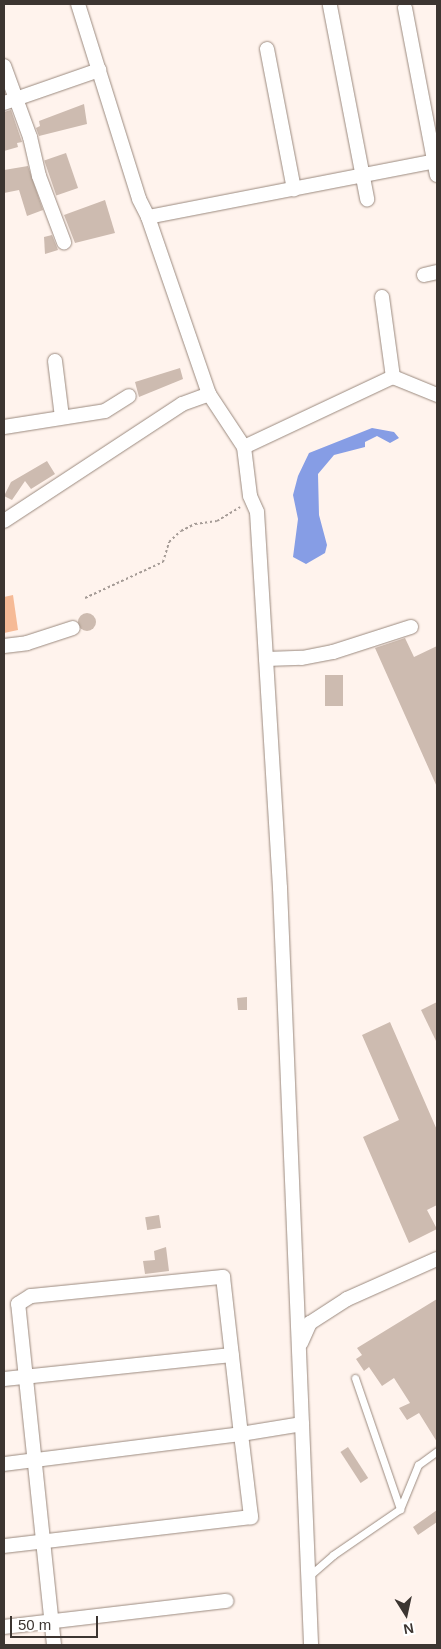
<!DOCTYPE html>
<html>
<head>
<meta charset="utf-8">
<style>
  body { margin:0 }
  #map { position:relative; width:441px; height:1649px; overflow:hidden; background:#fff3ed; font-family:Arial,sans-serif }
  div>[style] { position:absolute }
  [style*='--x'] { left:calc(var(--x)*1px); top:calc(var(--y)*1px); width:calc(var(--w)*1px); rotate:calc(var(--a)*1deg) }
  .green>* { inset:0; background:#f6ba96 }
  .water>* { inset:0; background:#869de5 }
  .building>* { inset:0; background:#cdbbb0; transform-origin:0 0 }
  .round { border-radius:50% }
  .path>* { height:2px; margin-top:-1px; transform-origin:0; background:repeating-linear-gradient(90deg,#a59b96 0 2.5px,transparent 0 5px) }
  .roads { filter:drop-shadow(0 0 1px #9b8a7f) drop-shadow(0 0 1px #9b8a7f) }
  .service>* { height:7px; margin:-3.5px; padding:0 3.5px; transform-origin:3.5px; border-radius:3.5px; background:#fff }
  .minor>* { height:14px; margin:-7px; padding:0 7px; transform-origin:7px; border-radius:7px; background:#fff }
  span { translate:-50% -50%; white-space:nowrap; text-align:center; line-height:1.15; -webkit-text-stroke:4px #fff; paint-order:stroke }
  .frame { position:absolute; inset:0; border:5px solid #3c3531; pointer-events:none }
  .north { position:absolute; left:381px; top:1589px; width:50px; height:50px; -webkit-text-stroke:4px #fff; paint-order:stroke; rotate:170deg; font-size:14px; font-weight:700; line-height:20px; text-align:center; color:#3c3531 }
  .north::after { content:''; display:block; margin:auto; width:18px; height:22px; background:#3c3531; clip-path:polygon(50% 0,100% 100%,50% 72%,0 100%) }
  .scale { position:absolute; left:10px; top:1616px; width:88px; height:22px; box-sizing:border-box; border:2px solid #3c3531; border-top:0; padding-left:6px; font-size:15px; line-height:18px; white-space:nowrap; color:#3c3531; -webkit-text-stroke:4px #fff; paint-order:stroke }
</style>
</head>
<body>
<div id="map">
  <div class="green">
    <div style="clip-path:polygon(13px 595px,18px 630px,4px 633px,4px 597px)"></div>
  </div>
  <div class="water">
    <div style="clip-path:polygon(372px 428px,394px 432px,399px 438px,390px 443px,377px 436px,365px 442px,365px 447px,334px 455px,318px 474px,319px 515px,327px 545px,325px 553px,306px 564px,293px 557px,298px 519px,293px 495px,298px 476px,309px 453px)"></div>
  </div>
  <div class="building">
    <div style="clip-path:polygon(84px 104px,87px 124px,39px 136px,36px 128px,40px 126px,39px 121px)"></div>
    <div style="clip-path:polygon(11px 110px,22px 142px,17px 143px,18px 147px,4px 151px,4px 112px)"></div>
    <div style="left:66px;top:153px;width:37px;height:23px;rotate:71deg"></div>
    <div style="clip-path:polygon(28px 166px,43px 210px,27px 216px,19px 190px,4px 193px,4px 170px)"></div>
    <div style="clip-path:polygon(105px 200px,115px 233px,75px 243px,64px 215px)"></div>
    <div style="clip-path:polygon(52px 235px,58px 250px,45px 254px,44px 237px)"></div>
    <div style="clip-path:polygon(180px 368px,183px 379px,139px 397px,135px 382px)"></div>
    <div style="clip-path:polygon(47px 461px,55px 474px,31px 489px,25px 481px,12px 500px,4px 496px,11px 482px)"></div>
    <div class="round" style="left:78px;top:613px;width:18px;height:18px"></div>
    <div style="clip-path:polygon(405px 638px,414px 657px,437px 646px,437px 787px,375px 648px)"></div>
    <div style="left:325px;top:675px;width:18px;height:31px"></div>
    <div style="clip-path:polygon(247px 997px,247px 1010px,238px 1010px,237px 998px)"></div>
    <div style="clip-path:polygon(437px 1002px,437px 1043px,421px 1010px)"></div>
    <div style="clip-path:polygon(390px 1022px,437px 1130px,437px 1205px,427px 1210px,437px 1229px,409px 1243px,363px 1137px,399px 1120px,362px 1035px)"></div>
    <div style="left:159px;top:1215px;width:13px;height:14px;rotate:81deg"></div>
    <div style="clip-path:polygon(166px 1247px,169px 1271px,145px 1274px,143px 1261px,155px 1260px,154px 1251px)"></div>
    <div style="clip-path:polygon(437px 1299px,437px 1442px,419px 1413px,407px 1420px,399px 1408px,410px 1403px,394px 1378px,382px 1386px,369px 1367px,364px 1371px,356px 1359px,362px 1355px,357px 1348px)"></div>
    <div style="left:348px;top:1447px;width:37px;height:9px;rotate:57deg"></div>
    <div style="clip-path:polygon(437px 1510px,437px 1522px,418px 1535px,413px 1527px)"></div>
  </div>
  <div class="path">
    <div style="--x:85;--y:598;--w:86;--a:-24.8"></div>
    <div style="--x:163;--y:562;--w:21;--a:-73"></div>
    <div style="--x:169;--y:542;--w:16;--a:-43"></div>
    <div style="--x:181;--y:531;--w:16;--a:-27"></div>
    <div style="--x:195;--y:524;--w:22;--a:-8"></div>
    <div style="--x:217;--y:521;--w:27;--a:-31"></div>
  </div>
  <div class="roads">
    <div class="service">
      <div style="--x:355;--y:1378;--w:139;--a:71"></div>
      <div style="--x:309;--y:1576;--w:32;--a:-41"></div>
      <div style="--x:333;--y:1555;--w:81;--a:-34.5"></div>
      <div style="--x:400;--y:1509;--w:48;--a:-67.8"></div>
      <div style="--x:418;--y:1465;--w:24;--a:-36"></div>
    </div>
    <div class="minor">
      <div style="--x:78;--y:4;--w:204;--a:72.6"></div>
      <div style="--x:139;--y:199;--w:20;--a:63"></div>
      <div style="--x:148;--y:217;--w:187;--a:71"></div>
      <div style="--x:209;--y:394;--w:64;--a:56.6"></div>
      <div style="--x:244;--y:447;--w:49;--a:83"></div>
      <div style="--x:250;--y:496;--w:17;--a:66"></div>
      <div style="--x:257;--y:512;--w:377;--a:86.5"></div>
      <div style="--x:280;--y:888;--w:758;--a:87.65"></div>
      <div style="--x:330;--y:6;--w:197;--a:79.1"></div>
      <div style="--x:405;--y:8;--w:170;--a:79.2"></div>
      <div style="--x:267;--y:49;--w:143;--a:79.1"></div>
      <div style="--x:4;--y:66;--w:76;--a:69.9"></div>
      <div style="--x:30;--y:137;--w:40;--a:77"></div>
      <div style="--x:39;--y:176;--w:71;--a:69.3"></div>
      <div style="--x:4;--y:103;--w:101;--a:-19.2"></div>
      <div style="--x:148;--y:217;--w:294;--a:-11"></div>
      <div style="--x:424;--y:275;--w:13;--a:-13"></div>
      <div style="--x:382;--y:297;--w:81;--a:82.2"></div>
      <div style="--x:55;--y:361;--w:56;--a:82.9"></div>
      <div style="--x:4;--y:427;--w:102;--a:-9"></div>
      <div style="--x:105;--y:411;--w:28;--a:-32"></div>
      <div style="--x:244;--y:447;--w:165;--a:-25.2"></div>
      <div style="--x:393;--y:377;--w:48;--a:22.2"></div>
      <div style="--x:4;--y:521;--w:213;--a:-33.3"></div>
      <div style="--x:182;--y:404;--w:29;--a:-20"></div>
      <div style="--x:4;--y:646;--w:23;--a:-7"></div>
      <div style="--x:27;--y:643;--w:48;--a:-18.1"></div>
      <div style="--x:266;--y:659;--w:36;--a:-2"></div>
      <div style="--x:302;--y:658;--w:32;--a:-11"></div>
      <div style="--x:333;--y:652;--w:82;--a:-17.8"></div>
      <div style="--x:301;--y:1343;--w:22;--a:-66"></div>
      <div style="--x:310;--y:1323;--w:44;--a:-33"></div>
      <div style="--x:347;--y:1299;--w:98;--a:-24"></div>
      <div style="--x:4;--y:1379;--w:229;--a:-6"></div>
      <div style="--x:4;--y:1464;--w:239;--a:-7.2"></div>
      <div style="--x:241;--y:1434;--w:84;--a:83.1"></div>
      <div style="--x:251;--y:1517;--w:249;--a:173.3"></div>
      <div style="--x:4;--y:1627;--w:224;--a:-6.7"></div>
      <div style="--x:54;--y:1645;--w:343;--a:-96"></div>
      <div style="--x:18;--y:1304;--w:15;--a:-32"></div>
      <div style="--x:31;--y:1296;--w:193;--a:-5.7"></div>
      <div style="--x:223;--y:1277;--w:158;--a:83.5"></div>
      <div style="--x:241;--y:1434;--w:62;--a:-9.3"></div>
    </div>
  </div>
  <div class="frame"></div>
  <div class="north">N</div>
  <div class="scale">50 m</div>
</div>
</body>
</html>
